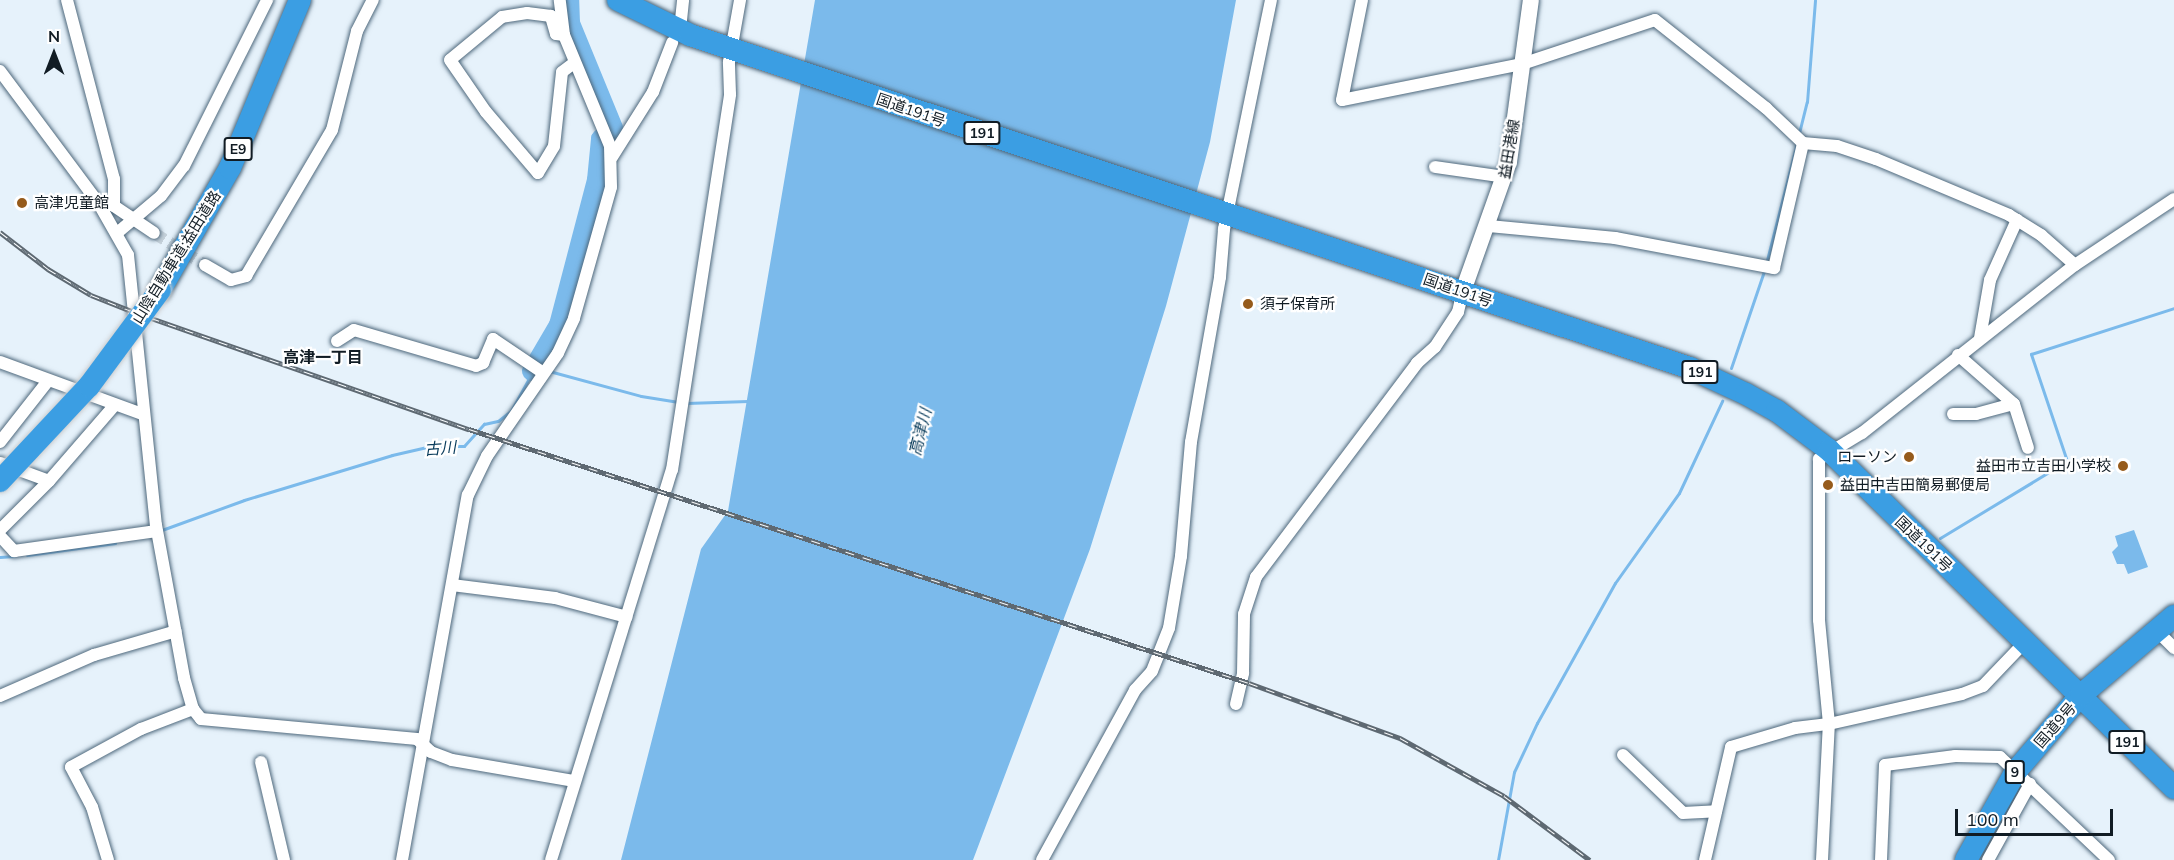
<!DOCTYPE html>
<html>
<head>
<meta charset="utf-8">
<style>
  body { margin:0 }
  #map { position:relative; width:2174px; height:860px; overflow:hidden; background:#e6f2fb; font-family:Mulish,"Noto Sans JP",sans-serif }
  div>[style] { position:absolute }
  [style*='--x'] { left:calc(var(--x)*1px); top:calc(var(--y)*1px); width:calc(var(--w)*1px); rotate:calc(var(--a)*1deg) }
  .water>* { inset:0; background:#7bbaeb }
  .stream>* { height:3px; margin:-1.5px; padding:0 1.5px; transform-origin:1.5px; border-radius:1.5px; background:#7bbaeb }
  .river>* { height:20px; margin:-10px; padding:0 10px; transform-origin:10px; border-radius:10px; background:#7bbaeb }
  .street-tunnel>* { height:12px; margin-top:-6px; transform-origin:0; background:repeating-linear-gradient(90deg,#c6d2db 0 12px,transparent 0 18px) }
  .roads { filter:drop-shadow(0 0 2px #4e687c) drop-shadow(0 0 2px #4e687c) }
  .street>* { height:12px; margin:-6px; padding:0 6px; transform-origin:6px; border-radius:6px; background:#fff }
  .secondary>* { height:16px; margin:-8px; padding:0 8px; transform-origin:8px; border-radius:8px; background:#fff }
  .highway>* { height:22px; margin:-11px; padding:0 11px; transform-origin:11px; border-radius:11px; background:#3b9ee3 }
  .rail>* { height:5px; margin-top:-2.5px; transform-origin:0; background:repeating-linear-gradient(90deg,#fff 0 9px,#5e6972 0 18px); box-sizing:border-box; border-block:2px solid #5e6972 }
  .bridges { filter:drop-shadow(0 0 2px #cbcdcf) drop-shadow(0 0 2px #cbcdcf) }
  .highway-bridge>* { height:22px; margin:-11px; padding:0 11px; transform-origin:11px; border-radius:11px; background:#3b9ee3 }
  .dots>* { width:16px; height:16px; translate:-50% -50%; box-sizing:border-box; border:3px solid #fff; border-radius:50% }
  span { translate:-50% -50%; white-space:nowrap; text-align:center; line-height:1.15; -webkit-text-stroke:4.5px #fff; paint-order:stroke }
  .shield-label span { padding:2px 4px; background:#fff; border:2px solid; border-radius:4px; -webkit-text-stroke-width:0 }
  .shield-label { font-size:14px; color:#111c24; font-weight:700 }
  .street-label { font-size:15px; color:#111c24 }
  .poi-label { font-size:15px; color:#111c24 }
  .left { translate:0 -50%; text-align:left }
  .right { translate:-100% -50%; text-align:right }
  .neighbourhood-label { font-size:16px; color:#111c24; font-weight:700 }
  .water-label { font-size:16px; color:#093c5c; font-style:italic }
  .north { position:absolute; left:24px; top:24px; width:60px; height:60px; -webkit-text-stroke:4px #fff; paint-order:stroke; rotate:0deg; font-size:16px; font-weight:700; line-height:24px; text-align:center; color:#111c24 }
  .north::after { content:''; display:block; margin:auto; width:21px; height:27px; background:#111c24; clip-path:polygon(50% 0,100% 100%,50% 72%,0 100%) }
  .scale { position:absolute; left:1955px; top:809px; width:158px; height:27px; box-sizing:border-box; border:3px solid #111c24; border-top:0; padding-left:8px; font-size:18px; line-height:21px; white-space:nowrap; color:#111c24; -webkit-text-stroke:4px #fff; paint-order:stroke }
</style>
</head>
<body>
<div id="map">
  <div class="water">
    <div style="clip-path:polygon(815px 0,1236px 0,1210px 142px,1166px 306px,1090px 549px,973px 860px,621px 860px,701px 549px,728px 511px)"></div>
    <div style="clip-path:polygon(2134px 530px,2148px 567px,2128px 574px,2124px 564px,2117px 564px,2112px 552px,2118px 546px,2115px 536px)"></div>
  </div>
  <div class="stream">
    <div style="--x:1799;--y:133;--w:32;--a:-76"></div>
    <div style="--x:1807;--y:102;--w:102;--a:-85.5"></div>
    <div style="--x:1766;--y:264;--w:122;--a:-75.7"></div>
    <div style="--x:1731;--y:368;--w:102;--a:-71.2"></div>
    <div style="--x:549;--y:371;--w:95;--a:15.2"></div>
    <div style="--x:641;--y:396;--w:38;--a:9"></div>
    <div style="--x:686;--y:403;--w:62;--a:-1.8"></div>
    <div style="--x:159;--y:531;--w:90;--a:-20"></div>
    <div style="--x:244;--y:500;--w:155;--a:-16.9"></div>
    <div style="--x:392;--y:455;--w:39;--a:-13"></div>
    <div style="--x:430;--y:446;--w:34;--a:0"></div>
    <div style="--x:464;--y:446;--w:30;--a:-48"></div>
    <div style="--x:484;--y:424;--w:14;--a:-12"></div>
    <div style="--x:498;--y:421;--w:16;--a:-38"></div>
    <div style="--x:511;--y:411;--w:46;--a:-61.2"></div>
    <div style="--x:1940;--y:538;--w:149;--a:-31.2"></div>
    <div style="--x:2067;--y:461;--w:113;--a:-108.6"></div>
    <div style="--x:2031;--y:354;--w:150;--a:-17.8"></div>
    <div style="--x:27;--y:555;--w:89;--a:-7.8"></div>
    <div style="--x:0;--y:557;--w:14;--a:-4"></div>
    <div style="--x:1498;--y:860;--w:89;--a:-79.7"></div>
    <div style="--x:1514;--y:772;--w:54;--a:-64.9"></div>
    <div style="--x:1537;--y:723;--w:160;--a:-60.9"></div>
    <div style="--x:1615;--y:583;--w:110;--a:-54.6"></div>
    <div style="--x:1679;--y:493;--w:102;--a:-64.9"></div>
  </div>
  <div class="river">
    <div style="--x:532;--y:371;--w:53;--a:-59.6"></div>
    <div style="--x:559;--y:325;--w:150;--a:-75.3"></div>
    <div style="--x:597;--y:180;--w:41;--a:-84.4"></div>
    <div style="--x:601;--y:139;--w:16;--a:-43"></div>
    <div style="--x:613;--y:128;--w:113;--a:-112.3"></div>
    <div style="--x:570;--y:23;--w:23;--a:-92"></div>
  </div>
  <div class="street-tunnel">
    <div style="--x:154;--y:233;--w:60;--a:32.1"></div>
  </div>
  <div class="roads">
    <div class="street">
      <div style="--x:67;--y:0;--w:185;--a:75.3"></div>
      <div style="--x:114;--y:179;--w:27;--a:90"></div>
      <div style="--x:114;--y:206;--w:48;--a:34"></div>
      <div style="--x:1362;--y:0;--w:102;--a:101.3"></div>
      <div style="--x:1342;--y:100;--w:184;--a:-11.3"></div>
      <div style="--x:1522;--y:64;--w:140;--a:-18.3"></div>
      <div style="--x:1655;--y:20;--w:142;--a:38.4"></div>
      <div style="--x:1766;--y:108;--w:51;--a:43.4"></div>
      <div style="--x:1803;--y:143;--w:34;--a:5"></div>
      <div style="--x:1837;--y:146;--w:41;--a:18.4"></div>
      <div style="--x:1876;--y:159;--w:144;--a:22.8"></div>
      <div style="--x:2009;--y:215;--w:38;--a:32"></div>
      <div style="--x:2041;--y:235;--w:45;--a:41.4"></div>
      <div style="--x:681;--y:20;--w:20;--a:-84"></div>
      <div style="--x:564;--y:35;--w:8;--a:-173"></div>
      <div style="--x:556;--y:34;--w:19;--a:-106"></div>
      <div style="--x:551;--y:16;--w:24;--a:-173"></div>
      <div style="--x:527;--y:13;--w:25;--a:171"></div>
      <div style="--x:502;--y:17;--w:67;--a:140.4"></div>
      <div style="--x:450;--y:60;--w:63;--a:55.3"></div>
      <div style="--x:486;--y:112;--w:80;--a:49.6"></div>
      <div style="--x:538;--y:173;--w:31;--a:-59"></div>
      <div style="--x:554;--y:146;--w:74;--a:-83.8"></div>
      <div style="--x:562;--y:72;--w:15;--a:-37"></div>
      <div style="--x:0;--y:71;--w:166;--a:53.3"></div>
      <div style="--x:99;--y:204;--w:59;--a:60.4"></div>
      <div style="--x:128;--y:255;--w:271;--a:84.1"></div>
      <div style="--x:156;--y:525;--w:156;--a:79.6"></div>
      <div style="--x:184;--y:678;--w:32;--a:74"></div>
      <div style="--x:193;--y:709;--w:13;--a:51"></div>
      <div style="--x:201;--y:719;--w:217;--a:5.3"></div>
      <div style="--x:417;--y:739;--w:19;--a:43"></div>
      <div style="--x:431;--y:752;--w:22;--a:21"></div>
      <div style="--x:452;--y:760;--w:123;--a:9.8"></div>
      <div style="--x:612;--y:157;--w:77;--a:-57.8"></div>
      <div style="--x:653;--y:92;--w:53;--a:-68.8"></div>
      <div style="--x:1435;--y:167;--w:71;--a:8.1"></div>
      <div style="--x:1489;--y:226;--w:127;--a:5.4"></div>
      <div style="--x:1615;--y:238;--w:162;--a:10.7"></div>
      <div style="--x:1774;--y:268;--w:128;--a:-76.9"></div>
      <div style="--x:117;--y:233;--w:57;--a:-40.1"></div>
      <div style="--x:161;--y:196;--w:38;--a:-53"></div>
      <div style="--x:184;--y:166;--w:186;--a:-63.4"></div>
      <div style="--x:205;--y:265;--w:30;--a:30"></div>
      <div style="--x:231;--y:280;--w:16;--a:-15"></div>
      <div style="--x:246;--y:276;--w:169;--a:-59.5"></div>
      <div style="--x:332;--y:130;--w:102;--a:-75.8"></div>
      <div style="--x:357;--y:31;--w:35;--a:-63"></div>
      <div style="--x:1980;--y:338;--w:59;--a:-80.2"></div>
      <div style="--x:1990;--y:280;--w:66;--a:-65.8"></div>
      <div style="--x:337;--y:341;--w:20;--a:-33"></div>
      <div style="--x:354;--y:330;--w:127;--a:16.4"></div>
      <div style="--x:476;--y:366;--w:8;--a:-23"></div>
      <div style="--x:483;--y:363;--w:26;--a:-67"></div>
      <div style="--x:493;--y:339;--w:59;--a:34"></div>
      <div style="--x:1958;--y:355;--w:74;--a:41.2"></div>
      <div style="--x:2014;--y:404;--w:46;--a:72.3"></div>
      <div style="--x:0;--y:362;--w:151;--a:20.1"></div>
      <div style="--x:1953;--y:414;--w:23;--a:0"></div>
      <div style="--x:1976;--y:414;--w:39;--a:-15"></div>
      <div style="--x:0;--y:442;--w:76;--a:-51.9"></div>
      <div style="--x:0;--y:463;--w:52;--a:20.2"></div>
      <div style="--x:0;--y:530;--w:69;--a:-45"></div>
      <div style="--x:49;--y:481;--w:99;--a:-49.1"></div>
      <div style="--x:0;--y:536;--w:21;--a:47"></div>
      <div style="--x:14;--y:551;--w:144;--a:-8"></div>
      <div style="--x:452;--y:585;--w:104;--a:7.2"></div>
      <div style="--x:555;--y:598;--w:74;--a:14.8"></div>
      <div style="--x:2155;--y:629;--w:27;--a:45"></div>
      <div style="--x:0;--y:696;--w:103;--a:-23.6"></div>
      <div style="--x:94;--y:655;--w:85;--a:-16.3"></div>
      <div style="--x:1236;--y:704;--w:32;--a:-77"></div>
      <div style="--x:1243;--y:673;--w:59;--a:-89"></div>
      <div style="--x:1244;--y:614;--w:39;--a:-72"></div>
      <div style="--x:1256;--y:577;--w:268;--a:-53"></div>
      <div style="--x:1417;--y:363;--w:24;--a:-42"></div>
      <div style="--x:1435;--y:347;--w:42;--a:-56.7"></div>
      <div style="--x:1458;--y:312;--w:22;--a:-77"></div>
      <div style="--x:1623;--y:755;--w:83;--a:44"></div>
      <div style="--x:1683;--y:813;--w:33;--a:-3"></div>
      <div style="--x:261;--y:762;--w:101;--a:76.8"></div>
      <div style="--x:108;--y:860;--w:55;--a:-106.8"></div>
      <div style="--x:92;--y:807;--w:45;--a:-117.7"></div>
      <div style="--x:71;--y:767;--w:80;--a:-28.5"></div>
      <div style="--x:141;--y:729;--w:56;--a:-21"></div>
      <div style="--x:402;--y:860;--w:371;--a:-79.8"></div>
      <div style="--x:468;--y:495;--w:43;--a:-64"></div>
      <div style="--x:487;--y:456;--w:125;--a:-55.4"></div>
      <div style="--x:558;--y:353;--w:38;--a:-65"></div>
      <div style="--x:574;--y:318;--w:136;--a:-74.2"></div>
      <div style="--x:611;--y:187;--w:41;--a:-91.4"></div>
      <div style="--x:610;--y:146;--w:120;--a:-112.5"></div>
      <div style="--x:564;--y:35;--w:35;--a:-97"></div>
      <div style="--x:551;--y:860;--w:408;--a:-72.8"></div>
      <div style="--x:672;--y:470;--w:380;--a:-81.2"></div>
      <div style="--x:730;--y:94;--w:32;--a:-92"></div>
      <div style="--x:729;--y:62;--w:63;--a:-79.9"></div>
      <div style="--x:1042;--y:860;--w:194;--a:-61.3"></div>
      <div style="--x:1135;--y:690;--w:25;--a:-48"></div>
      <div style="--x:1152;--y:671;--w:46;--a:-68.4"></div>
      <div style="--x:1169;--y:628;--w:73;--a:-80.5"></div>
      <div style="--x:1181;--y:556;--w:114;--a:-85"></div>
      <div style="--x:1191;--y:442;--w:168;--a:-80"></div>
      <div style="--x:1220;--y:277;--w:48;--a:-85.2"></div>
      <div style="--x:1224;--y:229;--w:234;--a:-78.4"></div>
      <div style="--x:1705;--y:860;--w:116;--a:-77"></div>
      <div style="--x:1731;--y:747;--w:67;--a:-16.5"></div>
      <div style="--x:1795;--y:728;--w:34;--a:-7"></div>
      <div style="--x:1829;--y:724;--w:136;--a:-12.7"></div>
      <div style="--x:1962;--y:694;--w:22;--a:-21"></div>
      <div style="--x:1983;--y:686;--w:62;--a:-46.3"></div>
      <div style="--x:1822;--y:860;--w:136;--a:-87.1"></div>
      <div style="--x:1829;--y:724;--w:104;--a:-95.5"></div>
      <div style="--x:1819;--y:620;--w:161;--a:-90"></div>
      <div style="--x:1819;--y:459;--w:50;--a:-31.2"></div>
      <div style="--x:1862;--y:433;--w:271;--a:-38.3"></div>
      <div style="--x:2075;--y:265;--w:119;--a:-33.7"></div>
      <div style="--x:1881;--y:860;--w:95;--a:-87.6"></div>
      <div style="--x:1885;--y:765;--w:71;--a:-7.3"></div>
      <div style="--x:1955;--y:756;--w:45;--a:1.3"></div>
      <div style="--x:2000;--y:757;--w:150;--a:43.4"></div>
      <div style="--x:1988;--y:860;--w:87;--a:-61.1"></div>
    </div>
    <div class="secondary">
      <div style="--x:1463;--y:291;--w:137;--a:-70.4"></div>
      <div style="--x:1509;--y:162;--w:163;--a:-82.3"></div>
    </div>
    <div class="highway">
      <div style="--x:618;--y:0;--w:80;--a:25.9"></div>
      <div style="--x:690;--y:35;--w:1054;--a:18.42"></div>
      <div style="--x:1690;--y:368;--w:62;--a:24.9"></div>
      <div style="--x:1746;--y:394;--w:35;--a:29"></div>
      <div style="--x:1777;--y:411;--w:65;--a:36.9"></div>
      <div style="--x:1829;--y:450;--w:483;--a:44.4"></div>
      <div style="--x:160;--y:290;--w:141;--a:-60.2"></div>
      <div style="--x:230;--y:168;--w:182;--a:-67.4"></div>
      <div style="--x:1966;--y:860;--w:102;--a:-60.7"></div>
      <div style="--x:2016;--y:771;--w:100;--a:-49.5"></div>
      <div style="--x:2081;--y:695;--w:122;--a:-40.3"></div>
    </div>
  </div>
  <div class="rail">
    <div style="--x:0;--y:232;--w:61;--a:37.6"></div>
    <div style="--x:48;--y:269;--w:50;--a:31.2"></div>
    <div style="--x:91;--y:295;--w:46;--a:21.6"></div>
    <div style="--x:134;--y:312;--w:355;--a:19.3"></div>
    <div style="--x:469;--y:429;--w:820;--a:18.04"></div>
    <div style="--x:1249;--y:683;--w:161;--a:20"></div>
    <div style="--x:1400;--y:738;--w:119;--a:29.1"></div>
    <div style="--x:1504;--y:796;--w:107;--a:36.7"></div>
  </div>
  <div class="bridges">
    <div class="highway-bridge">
      <div style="--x:0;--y:481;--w:130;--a:-46.9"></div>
      <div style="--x:89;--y:386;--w:119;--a:-53.5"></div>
    </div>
  </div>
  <div class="dots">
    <div style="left:22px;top:203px;background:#965b1b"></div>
    <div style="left:1248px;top:304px;background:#965b1b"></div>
    <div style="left:1909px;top:457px;background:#965b1b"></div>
    <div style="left:2123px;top:466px;background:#965b1b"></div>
    <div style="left:1828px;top:485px;background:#965b1b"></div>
  </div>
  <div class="shield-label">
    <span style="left:982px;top:133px">191</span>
    <span style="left:238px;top:149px">E9</span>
    <span style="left:1700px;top:372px">191</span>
    <span style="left:2127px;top:742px">191</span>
    <span style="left:2015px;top:772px">9</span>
  </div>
  <div class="street-label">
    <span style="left:911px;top:110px;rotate:19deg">国道191号</span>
    <span style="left:1509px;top:149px;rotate:-80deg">益田港線</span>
    <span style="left:176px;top:257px;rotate:-58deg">山陰自動車道;益田道路</span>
    <span style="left:1458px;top:290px;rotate:19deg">国道191号</span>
    <span style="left:1924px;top:544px;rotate:44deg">国道191号</span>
    <span style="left:2055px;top:725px;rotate:-49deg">国道9号</span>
  </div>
  <div class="poi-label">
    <span class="left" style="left:34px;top:203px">高津児童館</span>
    <span class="left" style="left:1260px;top:304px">須子保育所</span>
    <span class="right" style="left:1897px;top:457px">ローソン</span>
    <span class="right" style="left:2111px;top:466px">益田市立吉田小学校</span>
    <span class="left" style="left:1840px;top:485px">益田中吉田簡易郵便局</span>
  </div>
  <div class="neighbourhood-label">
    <span style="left:323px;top:357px">高津一丁目</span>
  </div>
  <div class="water-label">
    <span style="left:920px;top:432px;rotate:-76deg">高津川</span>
    <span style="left:440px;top:448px;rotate:-4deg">古川</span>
  </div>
  <div class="north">N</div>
  <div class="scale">100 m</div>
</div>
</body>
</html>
